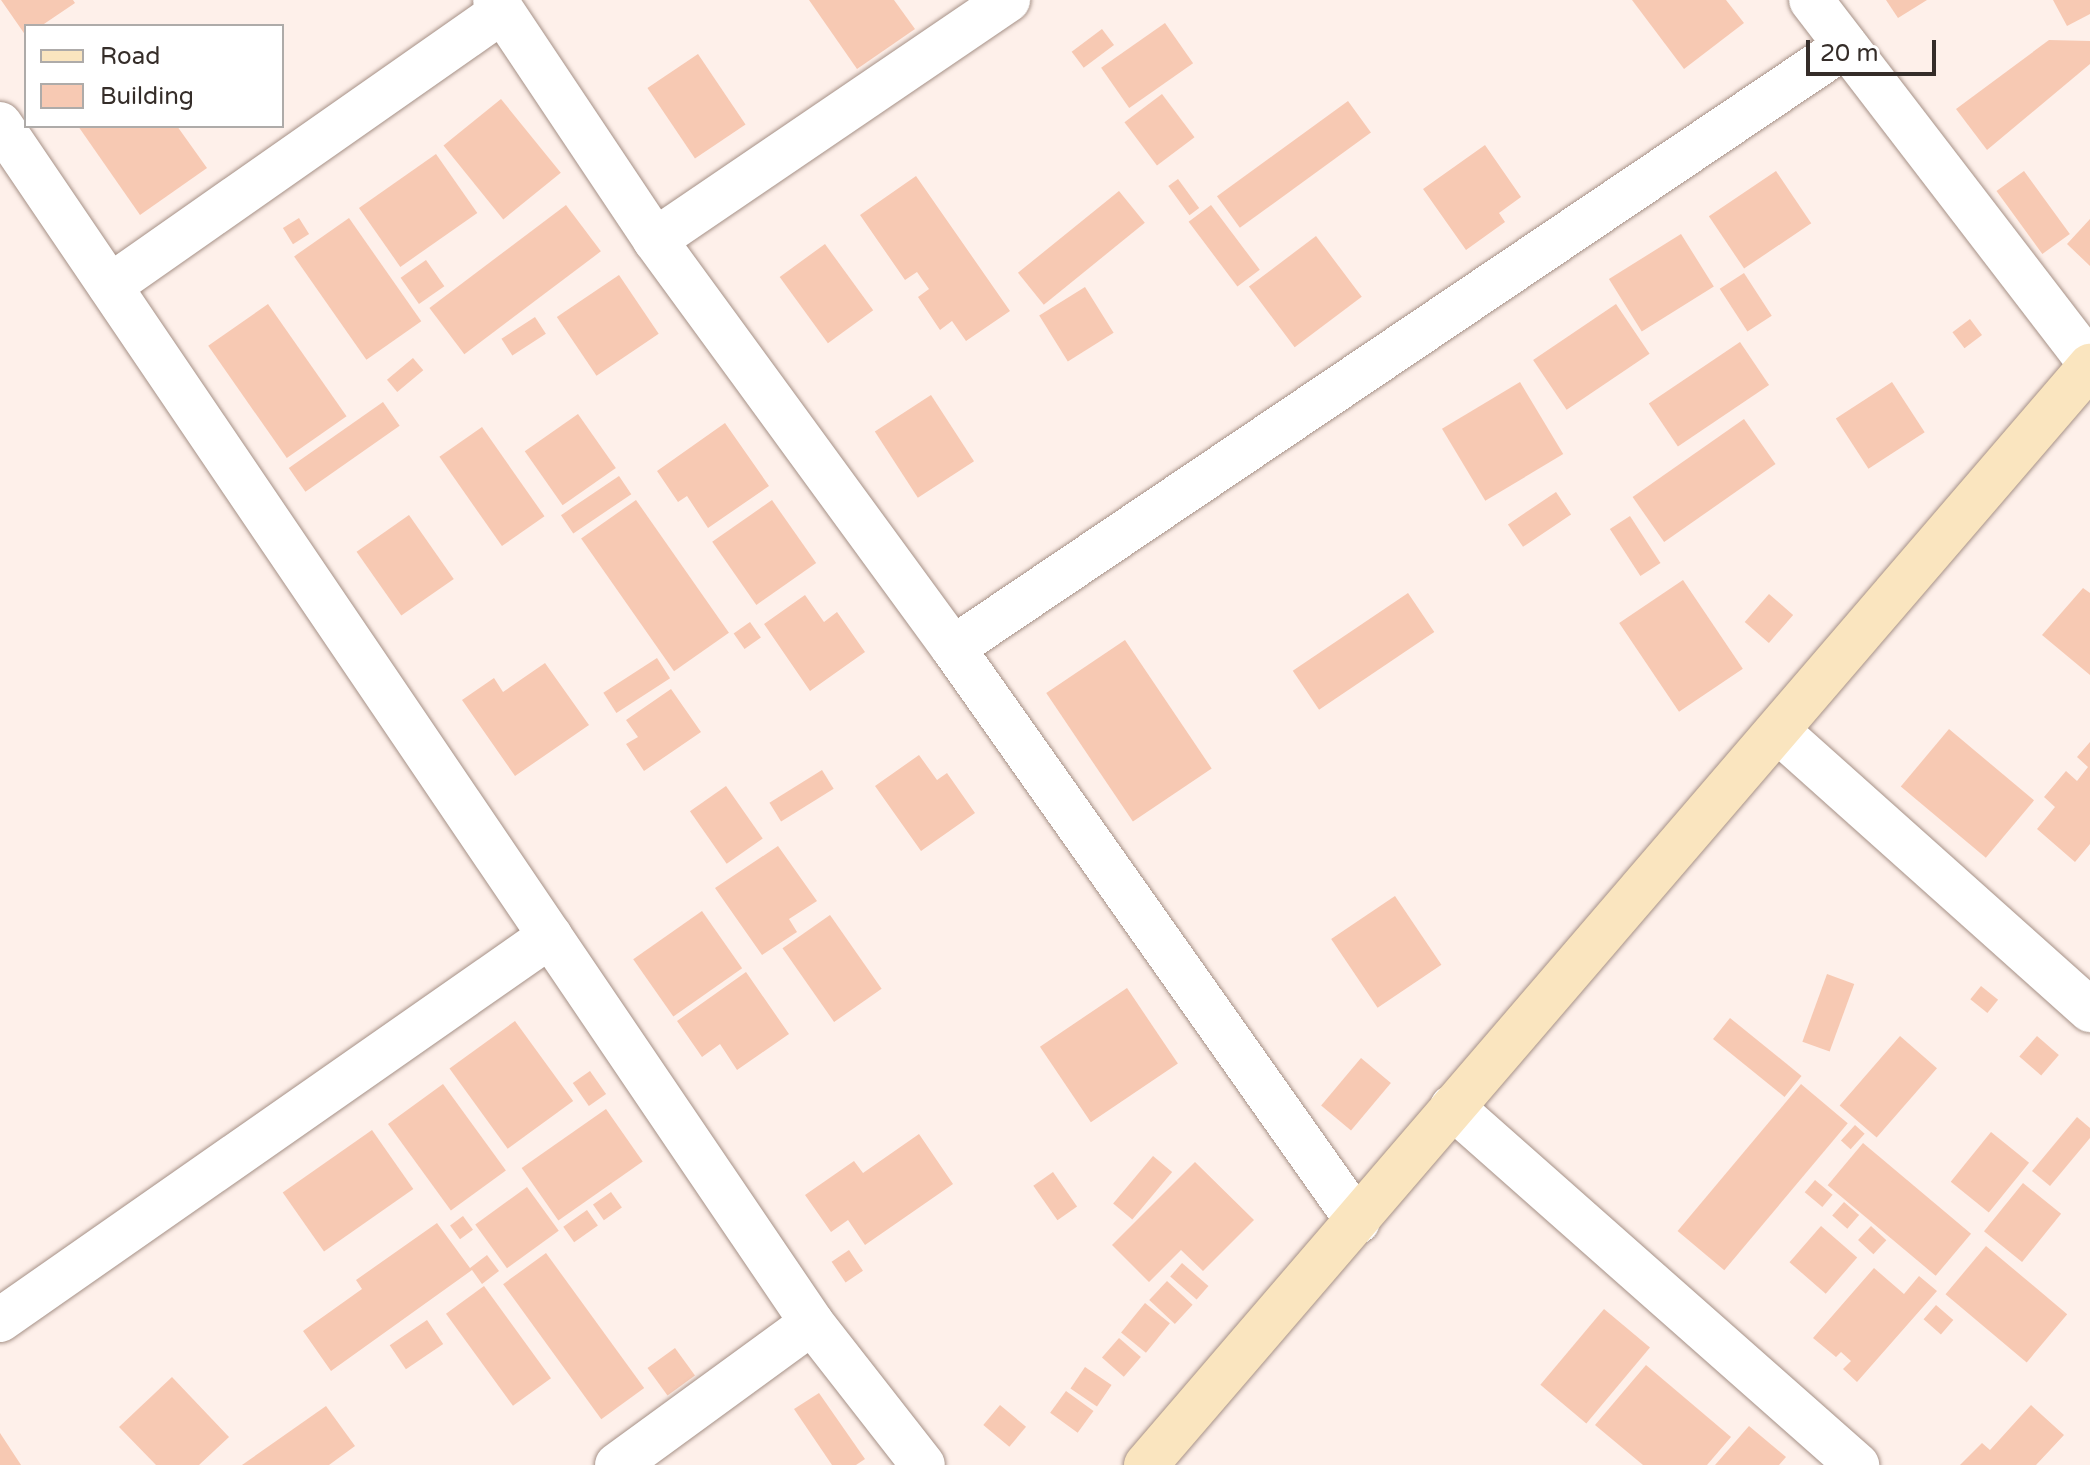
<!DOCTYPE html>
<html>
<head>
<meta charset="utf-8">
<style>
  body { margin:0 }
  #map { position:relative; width:2090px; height:1465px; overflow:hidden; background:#fef0ea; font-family:"Varela Round",sans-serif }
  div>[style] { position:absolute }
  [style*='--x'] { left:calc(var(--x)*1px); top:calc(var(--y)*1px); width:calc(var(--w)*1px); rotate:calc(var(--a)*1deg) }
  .building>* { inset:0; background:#f7c9b3; transform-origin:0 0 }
  .roads { filter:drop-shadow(0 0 2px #a69187) drop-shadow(0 0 2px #a69187) }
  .street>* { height:44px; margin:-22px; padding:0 22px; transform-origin:22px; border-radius:22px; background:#fff }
  .secondary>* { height:44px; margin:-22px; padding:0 22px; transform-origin:22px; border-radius:22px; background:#fae5bf }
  span { translate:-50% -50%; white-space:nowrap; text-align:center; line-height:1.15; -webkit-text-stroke:6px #fff; paint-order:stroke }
  .legend { position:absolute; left:24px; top:24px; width:260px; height:104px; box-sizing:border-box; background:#fff; border:2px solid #aeaba9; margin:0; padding:10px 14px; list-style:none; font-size:24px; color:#352d29 }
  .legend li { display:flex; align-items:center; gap:16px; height:40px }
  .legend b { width:40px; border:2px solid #aeaba9 }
  .scale { position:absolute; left:1806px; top:40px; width:130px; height:36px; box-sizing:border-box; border:4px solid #352d29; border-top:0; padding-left:10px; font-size:24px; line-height:28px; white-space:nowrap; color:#352d29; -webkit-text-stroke:6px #fff; paint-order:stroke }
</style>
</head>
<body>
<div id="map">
  <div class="building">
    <div style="clip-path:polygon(1px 0,73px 0,75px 3px,41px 26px,26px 26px,26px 36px)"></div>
    <div style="clip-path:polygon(809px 0,894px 0,915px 29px,857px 69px)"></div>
    <div style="clip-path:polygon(1632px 0,1726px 0,1744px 23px,1684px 69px)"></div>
    <div style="clip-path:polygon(1886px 0,1927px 0,1898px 18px)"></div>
    <div style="clip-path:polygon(2053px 0,2090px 0,2090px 14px,2067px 26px)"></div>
    <div style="left:1165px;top:23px;width:49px;height:78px;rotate:55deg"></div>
    <div style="left:1102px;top:29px;width:20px;height:38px;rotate:53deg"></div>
    <div style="clip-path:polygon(2049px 40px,2090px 41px,2090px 64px,1987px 150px,1956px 109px)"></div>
    <div style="left:698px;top:54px;width:85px;height:61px;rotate:56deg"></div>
    <div style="left:1162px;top:94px;width:54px;height:47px;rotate:53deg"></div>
    <div style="left:501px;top:99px;width:95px;height:74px;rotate:51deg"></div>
    <div style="left:1348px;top:101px;width:39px;height:162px;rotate:54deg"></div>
    <div style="clip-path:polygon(78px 126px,177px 126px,207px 168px,140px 215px)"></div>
    <div style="clip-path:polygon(1485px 145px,1521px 197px,1499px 213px,1505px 222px,1466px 250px,1423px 189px)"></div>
    <div style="left:436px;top:154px;width:72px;height:94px;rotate:55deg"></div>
    <div style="left:1776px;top:171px;width:63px;height:81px;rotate:56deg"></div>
    <div style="left:2024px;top:171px;width:78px;height:34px;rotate:54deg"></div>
    <div style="clip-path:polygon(916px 176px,1010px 311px,966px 341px,952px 321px,940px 330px,918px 297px,929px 289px,917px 272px,905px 280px,860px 215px)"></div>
    <div style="left:1178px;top:179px;width:36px;height:12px;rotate:54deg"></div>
    <div style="left:1119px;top:191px;width:41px;height:130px;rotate:51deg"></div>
    <div style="left:566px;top:205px;width:58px;height:171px;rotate:53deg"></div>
    <div style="left:1211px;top:205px;width:81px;height:28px;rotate:53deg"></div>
    <div style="left:299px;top:218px;width:19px;height:19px;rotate:58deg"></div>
    <div style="left:349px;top:218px;width:126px;height:67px;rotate:55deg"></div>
    <div style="clip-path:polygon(2090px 219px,2090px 266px,2067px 244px)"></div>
    <div style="left:1681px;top:234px;width:62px;height:85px;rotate:58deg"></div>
    <div style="left:1316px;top:236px;width:76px;height:84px;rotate:53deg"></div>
    <div style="left:825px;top:244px;width:82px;height:56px;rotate:54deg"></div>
    <div style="left:426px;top:260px;width:32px;height:31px;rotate:55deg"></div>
    <div style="left:1744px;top:273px;width:51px;height:29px;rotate:57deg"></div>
    <div style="left:619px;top:275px;width:71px;height:75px;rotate:56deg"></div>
    <div style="left:1085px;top:287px;width:54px;height:54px;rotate:58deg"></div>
    <div style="left:268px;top:304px;width:137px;height:73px;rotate:55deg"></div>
    <div style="left:1616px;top:304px;width:60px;height:100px;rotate:56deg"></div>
    <div style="left:535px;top:317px;width:20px;height:40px;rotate:57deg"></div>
    <div style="left:1970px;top:319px;width:20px;height:22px;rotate:53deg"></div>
    <div style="left:1740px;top:342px;width:52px;height:110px;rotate:56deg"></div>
    <div style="left:413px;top:358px;width:16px;height:34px;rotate:50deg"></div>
    <div style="left:1520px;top:382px;width:84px;height:91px;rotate:59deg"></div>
    <div style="left:1892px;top:382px;width:60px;height:67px;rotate:57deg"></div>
    <div style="left:931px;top:395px;width:79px;height:67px;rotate:57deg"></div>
    <div style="left:383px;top:402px;width:29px;height:115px;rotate:55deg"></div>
    <div style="left:578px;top:414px;width:66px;height:65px;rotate:55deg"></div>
    <div style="left:1744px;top:419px;width:55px;height:136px;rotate:55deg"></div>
    <div style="clip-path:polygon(725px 423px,769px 486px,708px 528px,687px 496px,678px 502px,657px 471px)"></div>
    <div style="left:482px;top:427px;width:109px;height:52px;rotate:55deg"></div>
    <div style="left:619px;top:476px;width:22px;height:70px;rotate:56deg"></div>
    <div style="left:1556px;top:492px;width:27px;height:58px;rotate:56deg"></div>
    <div style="left:636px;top:500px;width:162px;height:67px;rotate:55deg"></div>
    <div style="left:772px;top:500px;width:77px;height:73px;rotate:55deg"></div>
    <div style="left:409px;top:515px;width:78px;height:64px;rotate:55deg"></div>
    <div style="left:1630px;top:516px;width:56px;height:24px;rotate:57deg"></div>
    <div style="left:1683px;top:580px;width:107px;height:77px;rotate:56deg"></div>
    <div style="clip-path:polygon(2083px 588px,2090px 593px,2090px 675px,2042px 635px)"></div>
    <div style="left:1408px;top:593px;width:47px;height:139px;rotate:56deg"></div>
    <div style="left:1769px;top:594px;width:32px;height:37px;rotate:41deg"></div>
    <div style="clip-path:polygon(805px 595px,824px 622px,837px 612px,865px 652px,810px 691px,764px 624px)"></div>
    <div style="left:750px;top:622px;width:19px;height:20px;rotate:55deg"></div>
    <div style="left:1125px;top:640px;width:155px;height:95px;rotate:56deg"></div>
    <div style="left:657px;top:658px;width:24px;height:64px;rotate:57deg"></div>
    <div style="clip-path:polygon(545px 663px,589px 725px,515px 776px,462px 700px,494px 678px,503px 692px)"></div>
    <div style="clip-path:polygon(671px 689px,701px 732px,644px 771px,626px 744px,638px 737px,626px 720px)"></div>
    <div style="left:1949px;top:729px;width:111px;height:75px;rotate:40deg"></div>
    <div style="clip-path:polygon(2090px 742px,2090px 844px,2075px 862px,2037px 829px,2055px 807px,2044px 797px,2066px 771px,2077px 781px,2088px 767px,2077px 757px)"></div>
    <div style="clip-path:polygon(919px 755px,937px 780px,947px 773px,975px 813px,921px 851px,875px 786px)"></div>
    <div style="left:822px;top:770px;width:22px;height:62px;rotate:58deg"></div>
    <div style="left:726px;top:786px;width:64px;height:44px;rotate:55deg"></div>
    <div style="clip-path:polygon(778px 846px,817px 901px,789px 919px,797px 932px,762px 955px,715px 888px)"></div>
    <div style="left:1395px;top:896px;width:83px;height:77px;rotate:56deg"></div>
    <div style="left:702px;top:911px;width:70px;height:84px;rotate:55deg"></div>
    <div style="left:830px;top:915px;width:90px;height:58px;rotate:55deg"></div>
    <div style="clip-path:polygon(746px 972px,789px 1034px,737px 1070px,720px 1044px,702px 1057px,677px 1021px)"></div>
    <div style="left:1827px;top:974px;width:29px;height:72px;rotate:20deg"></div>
    <div style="left:1981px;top:986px;width:22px;height:17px;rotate:39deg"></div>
    <div style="left:1127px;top:988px;width:91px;height:105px;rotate:56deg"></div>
    <div style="left:1730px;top:1018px;width:92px;height:27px;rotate:39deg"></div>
    <div style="left:515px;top:1021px;width:99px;height:81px;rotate:54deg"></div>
    <div style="left:1900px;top:1036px;width:49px;height:92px;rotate:41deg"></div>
    <div style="left:2037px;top:1036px;width:29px;height:27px;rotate:41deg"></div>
    <div style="left:1361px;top:1058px;width:39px;height:62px;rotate:40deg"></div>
    <div style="left:590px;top:1071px;width:28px;height:21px;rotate:55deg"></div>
    <div style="left:443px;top:1084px;width:107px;height:68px;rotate:54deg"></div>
    <div style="left:1801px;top:1084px;width:61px;height:192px;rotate:40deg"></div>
    <div style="left:606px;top:1109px;width:64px;height:103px;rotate:55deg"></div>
    <div style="clip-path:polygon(2077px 1117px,2090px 1128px,2090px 1138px,2050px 1186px,2032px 1171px)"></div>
    <div style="left:1855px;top:1125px;width:13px;height:21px;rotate:42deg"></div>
    <div style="left:372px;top:1130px;width:72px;height:109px;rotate:55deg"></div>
    <div style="left:1991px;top:1132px;width:49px;height:64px;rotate:39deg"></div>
    <div style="clip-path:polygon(919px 1134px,953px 1184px,865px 1245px,848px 1220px,831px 1232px,805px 1195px,854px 1161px,863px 1173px)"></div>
    <div style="left:1863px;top:1143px;width:141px;height:55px;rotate:40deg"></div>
    <div style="left:1153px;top:1156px;width:25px;height:62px;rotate:40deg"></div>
    <div style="clip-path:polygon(1195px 1162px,1254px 1220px,1203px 1271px,1181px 1250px,1149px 1282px,1112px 1245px)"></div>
    <div style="left:1053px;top:1172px;width:42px;height:24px;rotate:55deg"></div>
    <div style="left:1815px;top:1180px;width:23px;height:16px;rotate:40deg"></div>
    <div style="left:2023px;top:1183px;width:49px;height:62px;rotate:39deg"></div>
    <div style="left:527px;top:1187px;width:54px;height:64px;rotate:54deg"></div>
    <div style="left:611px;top:1192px;width:19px;height:22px;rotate:55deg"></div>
    <div style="left:1844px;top:1202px;width:20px;height:18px;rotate:41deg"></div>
    <div style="left:587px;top:1210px;width:19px;height:29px;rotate:55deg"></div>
    <div style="left:463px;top:1216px;width:17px;height:16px;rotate:54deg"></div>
    <div style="clip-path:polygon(437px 1223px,470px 1268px,487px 1255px,499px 1271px,482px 1284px,472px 1270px,331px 1371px,303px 1331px,362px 1289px,356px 1280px)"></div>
    <div style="left:1821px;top:1226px;width:48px;height:48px;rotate:41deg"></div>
    <div style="left:1871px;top:1226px;width:21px;height:19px;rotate:43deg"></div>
    <div style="left:1986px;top:1246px;width:106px;height:63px;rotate:40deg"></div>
    <div style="left:849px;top:1250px;width:25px;height:21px;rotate:56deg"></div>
    <div style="left:546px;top:1253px;width:167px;height:53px;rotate:54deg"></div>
    <div style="left:1182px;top:1263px;width:35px;height:18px;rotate:41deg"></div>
    <div style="clip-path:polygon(1874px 1268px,1904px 1294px,1919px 1276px,1937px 1291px,1857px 1382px,1843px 1369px,1851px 1361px,1841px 1352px,1836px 1357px,1813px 1338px)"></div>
    <div style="left:1167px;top:1281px;width:35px;height:26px;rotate:43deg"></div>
    <div style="left:484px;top:1286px;width:114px;height:47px;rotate:54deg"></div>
    <div style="left:1145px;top:1303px;width:32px;height:38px;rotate:39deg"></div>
    <div style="left:1936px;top:1305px;width:23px;height:19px;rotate:41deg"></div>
    <div style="left:1604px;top:1309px;width:60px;height:99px;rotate:40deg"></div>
    <div style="left:427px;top:1320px;width:29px;height:45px;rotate:56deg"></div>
    <div style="left:1119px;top:1338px;width:29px;height:26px;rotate:41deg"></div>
    <div style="left:675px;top:1348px;width:34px;height:34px;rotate:54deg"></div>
    <div style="clip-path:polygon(1646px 1365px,1731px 1437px,1707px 1465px,1643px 1465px,1595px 1425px)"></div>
    <div style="left:1085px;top:1367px;width:32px;height:26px;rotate:34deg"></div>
    <div style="clip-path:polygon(172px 1377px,229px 1437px,199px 1465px,156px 1465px,119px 1427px)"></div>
    <div style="left:1066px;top:1391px;width:34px;height:27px;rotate:36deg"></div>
    <div style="clip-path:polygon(819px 1393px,865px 1459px,856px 1465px,832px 1465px,794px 1409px)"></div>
    <div style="left:1000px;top:1405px;width:34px;height:26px;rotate:40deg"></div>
    <div style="clip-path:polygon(2031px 1405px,2064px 1435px,2036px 1465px,1960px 1465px,1982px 1443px,1990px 1450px)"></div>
    <div style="clip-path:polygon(326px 1406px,355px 1446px,329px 1465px,242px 1465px)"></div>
    <div style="clip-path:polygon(1749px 1426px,1786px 1457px,1779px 1465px,1715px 1465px)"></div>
    <div style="clip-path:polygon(0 1433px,21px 1465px,0 1465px)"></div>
  </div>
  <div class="roads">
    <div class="street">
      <div style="--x:495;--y:0;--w:288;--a:56.3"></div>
      <div style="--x:655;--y:240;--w:505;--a:53.86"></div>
      <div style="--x:953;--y:648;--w:702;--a:54.79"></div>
      <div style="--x:1811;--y:0;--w:459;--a:52.5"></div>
      <div style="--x:0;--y:124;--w:1448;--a:55.89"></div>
      <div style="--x:812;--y:1323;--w:180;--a:52"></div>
      <div style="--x:655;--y:240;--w:427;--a:-34.2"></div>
      <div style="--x:110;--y:286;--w:478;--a:-35"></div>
      <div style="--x:953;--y:648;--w:1077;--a:-33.99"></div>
      <div style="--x:1778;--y:731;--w:419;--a:41.8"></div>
      <div style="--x:1452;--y:1107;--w:541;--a:41.48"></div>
      <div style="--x:0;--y:1320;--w:671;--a:-34.92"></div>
      <div style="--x:617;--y:1465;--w:241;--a:-36.1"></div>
    </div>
    <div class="secondary">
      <div style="--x:1146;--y:1465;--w:1449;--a:-49.34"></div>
    </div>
  </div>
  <ul class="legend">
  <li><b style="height:10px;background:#fae5bf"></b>Road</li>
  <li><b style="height:22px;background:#f7c9b3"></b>Building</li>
  </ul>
  <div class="scale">20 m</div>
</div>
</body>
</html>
